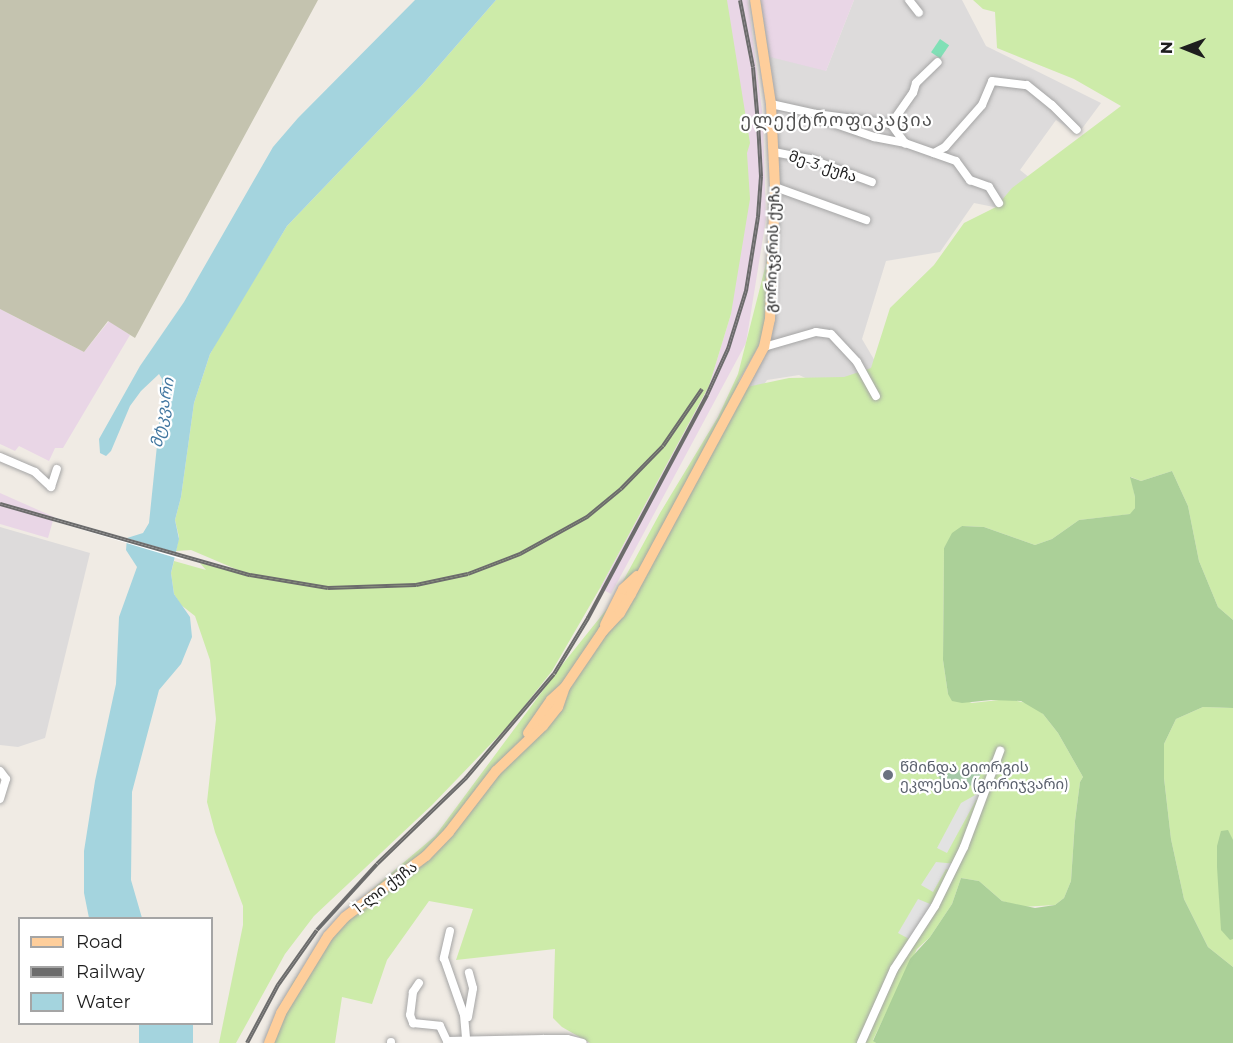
<!DOCTYPE html>
<html>
<head>
<meta charset="utf-8">
<style>
  body { margin:0 }
  #map { position:relative; width:1233px; height:1043px; overflow:hidden; background:#f0ebe4; font-family:Montserrat,"Noto Sans Georgian",sans-serif }
  div>[style] { position:absolute }
  [style*='--x'] { left:calc(var(--x)*1px); top:calc(var(--y)*1px); width:calc(var(--w)*1px); rotate:calc(var(--a)*1deg) }
  .residential>* { inset:0; background:#dddbdb }
  .industrial>* { inset:0; background:#e9d6e6 }
  .construction>* { inset:0; background:#c4c3af }
  .grass>* { inset:0; background:#cdeba9 }
  .forest>* { inset:0; background:#abd098 }
  .cemetery>* { inset:0; background:#a5c9a8 }
  .pitch>* { inset:0; background:#80e0b6; transform-origin:0 0 }
  .parking>* { inset:0; background:#e2e2e2 }
  .water>* { inset:0; background:#a4d4de; transform-origin:0 0 }
  .pier>* { inset:0; background:#fff }
  .roads { filter:drop-shadow(0 0 2px #a5a5a5) drop-shadow(0 0 2px #a5a5a5) }
  .minor>* { height:8px; margin:-4px; padding:0 4px; transform-origin:4px; border-radius:4px; background:#fff }
  .major>* { height:10px; margin:-5px; padding:0 5px; transform-origin:5px; border-radius:5px; background:#fece9b }
  .rail>* { height:4px; margin-top:-2px; transform-origin:0; background:repeating-linear-gradient(90deg,#fff 0 4.5px,#6c6c6c 0 9px); box-sizing:border-box; border-block:2px solid #6c6c6c }
  .dots>* { width:16px; height:16px; translate:-50% -50%; box-sizing:border-box; border:3px solid #fff; border-radius:50% }
  span { translate:-50% -50%; white-space:nowrap; text-align:center; line-height:1.15; -webkit-text-stroke:4.5px #fff; paint-order:stroke }
  .street-label { font-size:15px; color:#1e1e1e }
  .worship-label { font-size:15px; color:#5b616d }
  .left { translate:0 -50%; text-align:left }
  .water-label { font-size:16px; color:#4277a0; font-style:italic }
  .quarter-label { font-size:18px; color:#515151; letter-spacing:1.5px }
  .legend { position:absolute; left:18px; top:917px; width:195px; height:108px; box-sizing:border-box; background:#fff; border:2px solid #a5a5a5; margin:0; padding:8px 10px; list-style:none; font-size:18px; color:#1e1e1e }
  .legend li { display:flex; align-items:center; gap:12px; height:30px }
  .legend b { width:30px; border:2px solid #a5a5a5 }
  .north { position:absolute; left:1155px; top:18px; width:60px; height:60px; -webkit-text-stroke:4px #fff; paint-order:stroke; rotate:271deg; font-size:16px; font-weight:700; line-height:24px; text-align:center; color:#1e1e1e }
  .north::after { content:''; display:block; margin:auto; width:21px; height:27px; background:#1e1e1e; clip-path:polygon(50% 0,100% 100%,50% 72%,0 100%) }
</style>
</head>
<body>
<div id="map">
  <div class="residential">
    <div style="clip-path:polygon(758px 0,761px 0,761px 3px,826px 71px,854px 0,962px 0,986px 46px,1101px 103px,1078px 134px,1056px 120px,1020px 170px,1041px 187px,1030px 214px,974px 203px,940px 252px,886px 261px,862px 339px,886px 380px,861px 404px,799px 375px,767px 380px,760px 391px,742px 391px,769px 336px,775px 107px)"></div>
    <div style="clip-path:polygon(0 527px,90px 553px,45px 738px,18px 747px,0 745px)"></div>
  </div>
  <div class="industrial">
    <div style="clip-path:polygon(726px 0,748px 0,763px 118px,766px 219px,746px 343px,611px 594px,600px 588px,709px 386px,731px 314px)"></div>
    <div style="clip-path:polygon(761px 0,854px 0,826px 71px,770px 57px)"></div>
    <div style="clip-path:polygon(0 309px,84px 352px,109px 321px,130px 335px,63px 448px,55px 448px,49px 461px,19px 446px,15px 451px,0 444px)"></div>
    <div style="clip-path:polygon(0 493px,54px 517px,48px 538px,0 524px)"></div>
  </div>
  <div class="construction">
    <div style="clip-path:polygon(0 0,318px 0,135px 338px,108px 321px,84px 352px,0 309px)"></div>
  </div>
  <div class="grass">
    <div style="clip-path:polygon(496px 0,727px 0,750px 143px,747px 153px,750px 199px,731px 314px,709px 386px,600px 588px,552px 671px,511px 723px,432px 805px,314px 916px,285px 954px,236px 1043px,219px 1043px,243px 925px,243px 906px,215px 832px,207px 802px,216px 719px,210px 660px,195px 616px,181px 605px,174px 594px,171px 573px,174px 561px,206px 570px,200px 563px,245px 573px,191px 550px,176px 551px,179px 537px,175px 520px,181px 497px,194px 403px,210px 354px,222px 332px,287px 226px,422px 85px)"></div>
    <div style="clip-path:polygon(973px 0,1233px 0,1233px 620px,1218px 607px,1199px 561px,1188px 506px,1172px 471px,1141px 481px,1131px 477px,1135px 497px,1135px 508px,1131px 514px,1079px 520px,1052px 539px,1035px 545px,984px 527px,962px 526px,944px 548px,943px 660px,948px 694px,972px 703px,1008px 699px,1031px 704px,1043px 714px,1058px 733px,1083px 777px,1080px 782px,1075px 821px,1071px 881px,1064px 898px,1055px 905px,1022px 907px,1002px 901px,979px 881px,961px 878px,952px 904px,930px 937px,917px 949px,873px 1040px,876px 1043px,590px 1043px,562px 1027px,553px 1018px,555px 949px,456px 960px,473px 909px,429px 901px,387px 960px,372px 1004px,342px 997px,335px 1043px,264px 1043px,292px 984px,326px 934px,370px 891px,435px 836px,558px 670px,610px 605px,660px 513px,718px 417px,738px 374px,768px 256px,768px 293px,764px 328px,758px 347px,738px 382px,747px 387px,789px 378px,844px 377px,871px 368px,890px 308px,934px 265px,964px 223px,996px 207px,1012px 188px,1121px 106px,1074px 79px,997px 48px,995px 12px,983px 9px)"></div>
    <div style="clip-path:polygon(1203px 707px,1233px 708px,1233px 967px,1208px 947px,1184px 899px,1171px 839px,1164px 778px,1164px 744px,1176px 719px)"></div>
  </div>
  <div class="forest">
    <div style="clip-path:polygon(1172px 471px,1188px 506px,1199px 561px,1218px 607px,1233px 620px,1233px 708px,1203px 707px,1176px 719px,1164px 744px,1164px 778px,1171px 839px,1184px 899px,1208px 947px,1233px 967px,1233px 1043px,876px 1043px,873px 1041px,910px 959px,930px 937px,952px 904px,961px 878px,979px 881px,1002px 901px,1035px 908px,1055px 905px,1064px 898px,1071px 881px,1075px 821px,1080px 782px,1083px 777px,1058px 733px,1043px 714px,1021px 701px,991px 700px,962px 703px,952px 701px,948px 694px,943px 660px,944px 548px,952px 533px,962px 526px,984px 527px,1035px 545px,1052px 539px,1079px 520px,1130px 514px,1135px 508px,1135px 497px,1130px 477px,1141px 481px)"></div>
    <div style="clip-path:polygon(1228px 830px,1233px 840px,1233px 939px,1230px 940px,1221px 930px,1217px 867px,1217px 846px,1221px 831px)"></div>
  </div>
  <div class="cemetery">
    <div style="clip-path:polygon(984px 763px,979px 779px,966px 789px,942px 788px,939px 776px)"></div>
  </div>
  <div class="pitch">
    <div style="left:940px;top:39px;width:11px;height:16px;rotate:34deg"></div>
  </div>
  <div class="parking">
    <div style="clip-path:polygon(977px 794px,984px 795px,983px 800px,976px 800px,947px 853px,937px 848px,961px 803px)"></div>
    <div style="clip-path:polygon(936px 862px,956px 864px,953px 871px,946px 869px,933px 892px,921px 885px)"></div>
    <div style="clip-path:polygon(918px 899px,935px 906px,911px 940px,898px 933px)"></div>
  </div>
  <div class="water">
    <div style="clip-path:polygon(415px 0,496px 0,422px 85px,287px 226px,210px 354px,194px 403px,181px 497px,175px 520px,179px 539px,171px 573px,174px 594px,190px 617px,192px 637px,181px 664px,159px 690px,132px 792px,131px 880px,142px 918px,89px 918px,84px 893px,84px 851px,95px 781px,116px 684px,119px 617px,137px 567px,126px 550px,127px 538px,143px 533px,149px 523px,162px 397px,162px 379px,159px 374px,141px 391px,130px 406px,111px 451px,106px 456px,100px 453px,99px 439px,140px 366px,184px 302px,273px 147px,298px 118px)"></div>
    <div style="left:139px;top:1024px;width:54px;height:20px"></div>
  </div>
  <div class="pier">
    <div style="clip-path:polygon(54px 517px,185px 555px,183px 560px,53px 521px)"></div>
  </div>
  <div class="roads">
    <div class="minor">
      <div style="--x:909;--y:0;--w:16;--a:52"></div>
      <div style="--x:771;--y:104;--w:46;--a:12.5"></div>
      <div style="--x:816;--y:114;--w:76;--a:7.6"></div>
      <div style="--x:891;--y:124;--w:24;--a:54"></div>
      <div style="--x:816;--y:114;--w:13;--a:32"></div>
      <div style="--x:827;--y:121;--w:50;--a:18.8"></div>
      <div style="--x:874;--y:137;--w:32;--a:11"></div>
      <div style="--x:905;--y:143;--w:54;--a:19.4"></div>
      <div style="--x:956;--y:161;--w:24;--a:54"></div>
      <div style="--x:970;--y:180;--w:20;--a:20"></div>
      <div style="--x:989;--y:187;--w:19;--a:58"></div>
      <div style="--x:891;--y:124;--w:38;--a:-55"></div>
      <div style="--x:913;--y:93;--w:10;--a:-73"></div>
      <div style="--x:916;--y:83;--w:30;--a:-44"></div>
      <div style="--x:774;--y:152;--w:37;--a:11"></div>
      <div style="--x:810;--y:159;--w:66;--a:20.4"></div>
      <div style="--x:934;--y:153;--w:13;--a:-29"></div>
      <div style="--x:945;--y:147;--w:56;--a:-48.6"></div>
      <div style="--x:982;--y:105;--w:26;--a:-67"></div>
      <div style="--x:992;--y:81;--w:35;--a:7"></div>
      <div style="--x:1027;--y:85;--w:32;--a:39"></div>
      <div style="--x:1052;--y:105;--w:35;--a:45"></div>
      <div style="--x:775;--y:187;--w:97;--a:19.9"></div>
      <div style="--x:764;--y:347;--w:54;--a:-16.1"></div>
      <div style="--x:816;--y:332;--w:15;--a:8"></div>
      <div style="--x:831;--y:334;--w:38;--a:47"></div>
      <div style="--x:857;--y:362;--w:39;--a:61"></div>
      <div style="--x:0;--y:457;--w:38;--a:23"></div>
      <div style="--x:35;--y:472;--w:22;--a:43"></div>
      <div style="--x:51;--y:487;--w:19;--a:-72"></div>
      <div style="--x:0;--y:771;--w:10;--a:53"></div>
      <div style="--x:6;--y:779;--w:21;--a:107"></div>
      <div style="--x:450;--y:931;--w:28;--a:103"></div>
      <div style="--x:444;--y:958;--w:60;--a:70.7"></div>
      <div style="--x:464;--y:1015;--w:24;--a:85"></div>
      <div style="--x:419;--y:983;--w:11;--a:124"></div>
      <div style="--x:413;--y:992;--w:23;--a:97"></div>
      <div style="--x:410;--y:1015;--w:9;--a:69"></div>
      <div style="--x:413;--y:1023;--w:27;--a:6"></div>
      <div style="--x:440;--y:1026;--w:17;--a:65"></div>
      <div style="--x:447;--y:1041;--w:96;--a:-1.2"></div>
      <div style="--x:543;--y:1039;--w:4;--a:63"></div>
      <div style="--x:468;--y:1017;--w:29;--a:-80"></div>
      <div style="--x:473;--y:988;--w:16;--a:-105"></div>
      <div style="--x:543;--y:1039;--w:24;--a:0"></div>
      <div style="--x:567;--y:1039;--w:16;--a:14"></div>
      <div style="--x:391;--y:1042;--w:1;--a:90"></div>
      <div style="--x:861;--y:1043;--w:81;--a:-66"></div>
      <div style="--x:894;--y:969;--w:75;--a:-56.9"></div>
      <div style="--x:935;--y:906;--w:66;--a:-63.8"></div>
      <div style="--x:964;--y:847;--w:103;--a:-69.4"></div>
    </div>
    <div class="major">
      <div style="--x:605;--y:625;--w:40;--a:-63.4"></div>
      <div style="--x:623;--y:589;--w:19;--a:-43"></div>
      <div style="--x:528;--y:733;--w:40;--a:-55.1"></div>
      <div style="--x:551;--y:700;--w:16;--a:-43"></div>
      <div style="--x:269;--y:1043;--w:32;--a:-68"></div>
      <div style="--x:281;--y:1013;--w:90;--a:-58.6"></div>
      <div style="--x:328;--y:936;--w:25;--a:-48"></div>
      <div style="--x:345;--y:917;--w:101;--a:-37"></div>
      <div style="--x:426;--y:856;--w:33;--a:-46"></div>
      <div style="--x:449;--y:832;--w:77;--a:-52.4"></div>
      <div style="--x:496;--y:771;--w:65;--a:-43.8"></div>
      <div style="--x:543;--y:726;--w:24;--a:-52"></div>
      <div style="--x:558;--y:707;--w:21;--a:-71"></div>
      <div style="--x:565;--y:687;--w:68;--a:-55.8"></div>
      <div style="--x:603;--y:631;--w:25;--a:-47"></div>
      <div style="--x:620;--y:613;--w:22;--a:-60"></div>
      <div style="--x:631;--y:594;--w:281;--a:-61.7"></div>
      <div style="--x:764;--y:347;--w:29;--a:-78"></div>
      <div style="--x:770;--y:319;--w:132;--a:-87.8"></div>
      <div style="--x:775;--y:187;--w:83;--a:-92.8"></div>
      <div style="--x:771;--y:104;--w:105;--a:-98.7"></div>
    </div>
  </div>
  <div class="rail">
    <div style="--x:0;--y:504;--w:260;--a:15.9"></div>
    <div style="--x:250;--y:575;--w:79;--a:9.5"></div>
    <div style="--x:328;--y:588;--w:88;--a:-2"></div>
    <div style="--x:416;--y:585;--w:53;--a:-11.9"></div>
    <div style="--x:468;--y:574;--w:56;--a:-21"></div>
    <div style="--x:520;--y:554;--w:77;--a:-28.9"></div>
    <div style="--x:587;--y:517;--w:44;--a:-39.5"></div>
    <div style="--x:621;--y:489;--w:60;--a:-45.7"></div>
    <div style="--x:663;--y:446;--w:69;--a:-55.6"></div>
    <div style="--x:247;--y:1043;--w:66;--a:-61.9"></div>
    <div style="--x:278;--y:985;--w:67;--a:-54.7"></div>
    <div style="--x:317;--y:930;--w:89;--a:-47.7"></div>
    <div style="--x:377;--y:864;--w:124;--a:-44"></div>
    <div style="--x:466;--y:778;--w:136;--a:-49.8"></div>
    <div style="--x:554;--y:674;--w:66;--a:-58.7"></div>
    <div style="--x:588;--y:618;--w:253;--a:-61.9"></div>
    <div style="--x:707;--y:395;--w:51;--a:-65.5"></div>
    <div style="--x:728;--y:349;--w:61;--a:-72.8"></div>
    <div style="--x:746;--y:291;--w:75;--a:-80.8"></div>
    <div style="--x:758;--y:217;--w:41;--a:-85.8"></div>
    <div style="--x:761;--y:176;--w:53;--a:-93.2"></div>
    <div style="--x:758;--y:123;--w:56;--a:-95.1"></div>
    <div style="--x:753;--y:67;--w:68;--a:-101"></div>
  </div>
  <div class="dots">
    <div style="left:888px;top:775px;background:#6b7280"></div>
  </div>
  <div class="street-label">
    <span style="left:823px;top:166px;rotate:18deg">მე-3 ქუჩა</span>
    <span style="left:772px;top:249px;rotate:-88deg">გორიჯვრის ქუჩა</span>
    <span style="left:385px;top:887px;rotate:-37deg">1-ლი ქუჩა</span>
  </div>
  <div class="worship-label">
    <span class="left" style="left:900px;top:775px">წმინდა გიორგის<br>ეკლესია (გორიჯვარი)</span>
  </div>
  <div class="water-label">
    <span style="left:163px;top:413px;rotate:-80deg">მტკვარი</span>
  </div>
  <div class="quarter-label">
    <span style="left:837px;top:120px">ელექტროფიკაცია</span>
  </div>
  <ul class="legend">
  <li><b style="height:8px;background:#fece9b"></b>Road</li>
  <li><b style="height:8px;background:#6c6c6c"></b>Railway</li>
  <li><b style="height:16px;background:#a4d4de"></b>Water</li>
  </ul>
  <div class="north">N</div>
</div>
</body>
</html>
